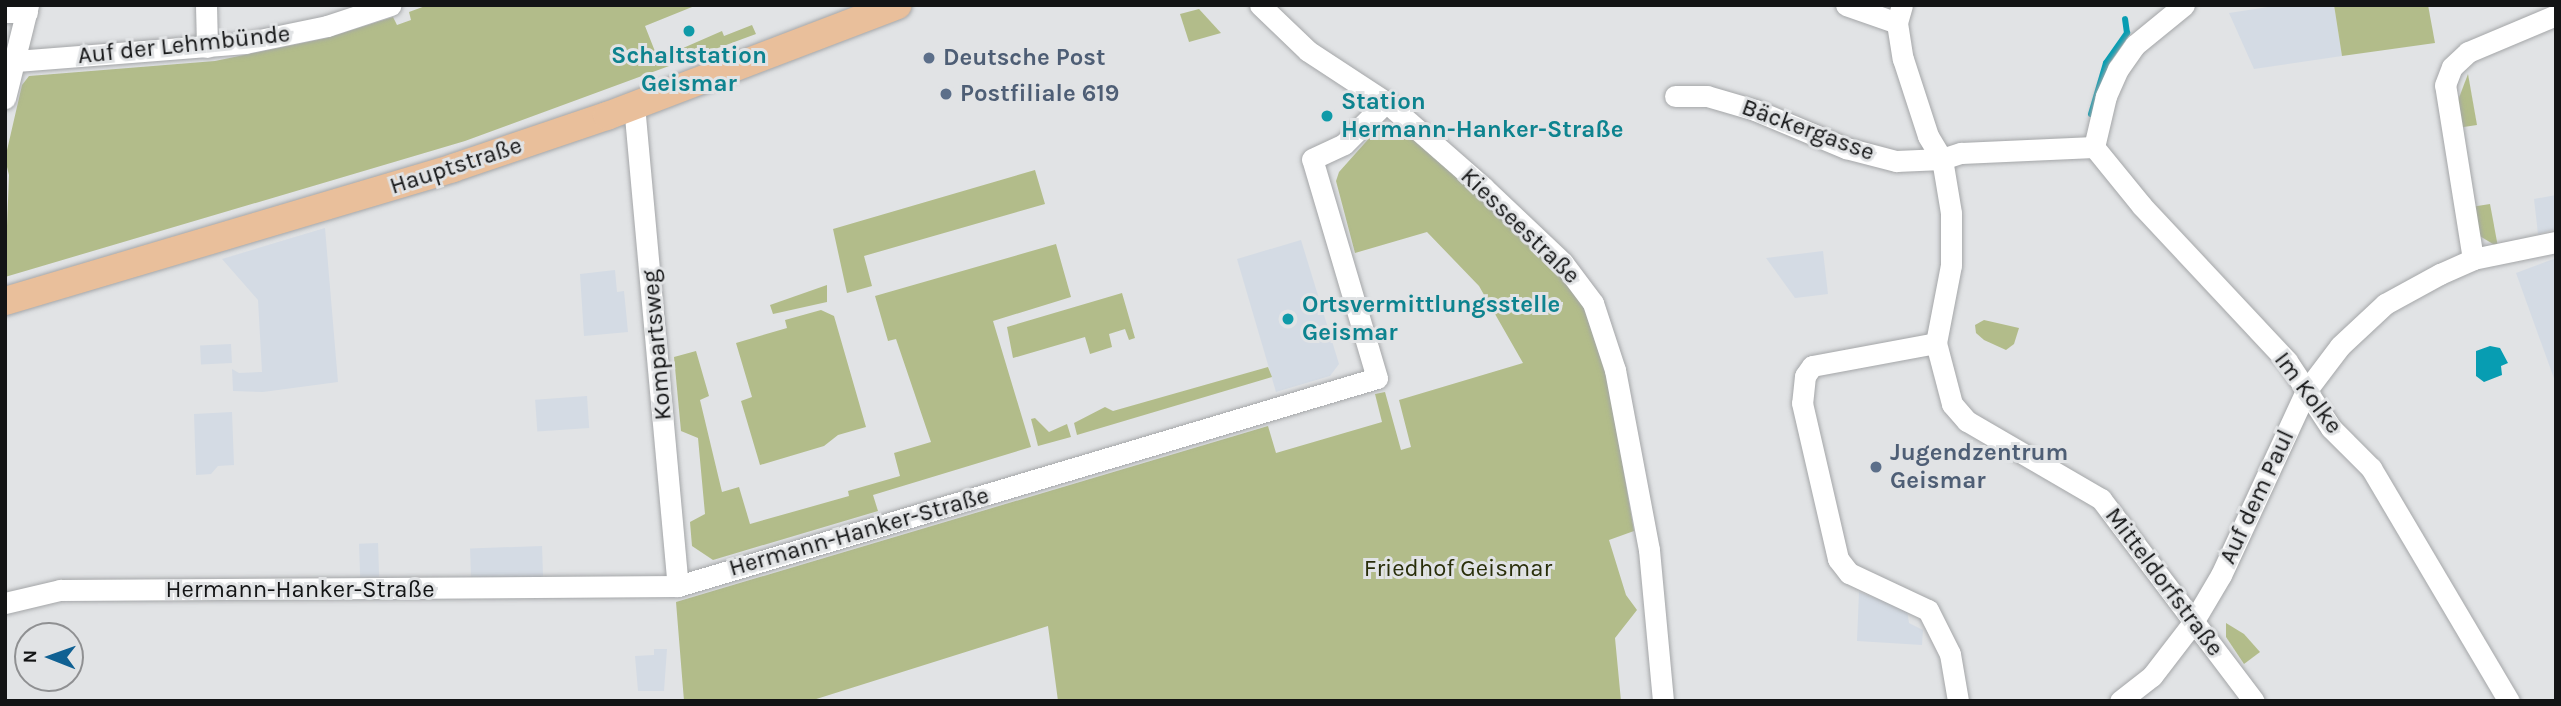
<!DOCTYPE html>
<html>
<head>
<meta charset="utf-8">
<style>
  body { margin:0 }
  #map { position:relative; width:2561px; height:706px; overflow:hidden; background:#e1e3e5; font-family:Karla,sans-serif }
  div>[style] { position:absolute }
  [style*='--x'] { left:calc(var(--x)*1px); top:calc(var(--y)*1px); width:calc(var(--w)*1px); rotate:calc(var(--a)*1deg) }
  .built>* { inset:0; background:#d4dbe4; transform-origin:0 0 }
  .green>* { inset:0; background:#b2bc8a }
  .water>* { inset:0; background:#079db2 }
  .stream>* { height:6px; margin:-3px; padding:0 3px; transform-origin:3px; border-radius:3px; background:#079db2 }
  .roads { filter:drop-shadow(0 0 2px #a4a6a8) drop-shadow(0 0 2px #a4a6a8) }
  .minor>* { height:21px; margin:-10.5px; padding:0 10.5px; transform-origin:10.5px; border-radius:10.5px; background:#fff }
  .major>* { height:28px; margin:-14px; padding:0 14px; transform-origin:14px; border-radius:14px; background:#e9bf9b }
  .dots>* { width:19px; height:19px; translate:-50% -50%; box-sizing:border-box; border:4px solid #e1e3e5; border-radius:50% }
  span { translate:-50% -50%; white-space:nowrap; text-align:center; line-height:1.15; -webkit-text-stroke:6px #e1e3e5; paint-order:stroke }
  .street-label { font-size:24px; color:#131415 }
  .culture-label { font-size:24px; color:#0d838f; font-weight:700 }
  .left { translate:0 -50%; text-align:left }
  .service-label { font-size:24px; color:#4e5e75; font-weight:700 }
  .park-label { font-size:24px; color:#292e0a }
  .frame { position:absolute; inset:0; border:7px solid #131415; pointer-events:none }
  .north { position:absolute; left:14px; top:622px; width:70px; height:70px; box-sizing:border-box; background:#e1e3e5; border:2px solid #8f9092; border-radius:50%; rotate:271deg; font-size:19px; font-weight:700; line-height:28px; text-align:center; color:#131415 }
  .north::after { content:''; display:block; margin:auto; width:24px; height:32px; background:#106193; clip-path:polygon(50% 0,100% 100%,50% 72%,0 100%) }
</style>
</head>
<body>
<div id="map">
  <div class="built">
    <div style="clip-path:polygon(2281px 5px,2334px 5px,2342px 56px,2254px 69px,2229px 13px)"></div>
    <div style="clip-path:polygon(2556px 195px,2556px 229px,2538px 234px,2534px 199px)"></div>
    <div style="clip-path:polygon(325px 228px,338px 382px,263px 392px,233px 391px,232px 369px,239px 373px,262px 372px,258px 300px,222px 259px)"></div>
    <div style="clip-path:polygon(1301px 240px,1339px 364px,1330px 376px,1276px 392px,1237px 259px)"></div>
    <div style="clip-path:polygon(1823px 251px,1828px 294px,1812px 296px,1795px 298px,1766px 258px)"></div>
    <div style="clip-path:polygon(2556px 258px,2556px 384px,2516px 273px)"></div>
    <div style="clip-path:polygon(615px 270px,617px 292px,624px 291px,628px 332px,584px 336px,580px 274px)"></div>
    <div style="left:231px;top:344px;width:19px;height:31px;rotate:87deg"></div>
    <div style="left:587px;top:396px;width:32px;height:52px;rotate:86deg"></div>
    <div style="clip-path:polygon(232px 412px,234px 465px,218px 466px,211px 474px,196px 475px,194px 414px)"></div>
    <div style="left:378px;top:543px;width:34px;height:19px;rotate:88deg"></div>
    <div style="left:542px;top:546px;width:31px;height:72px;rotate:88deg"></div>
    <div style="clip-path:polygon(1859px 592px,1907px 610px,1909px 623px,1923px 630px,1922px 645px,1857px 641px)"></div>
    <div style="clip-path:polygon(654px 649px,667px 649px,664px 691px,638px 691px,635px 656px,654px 655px)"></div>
  </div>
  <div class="green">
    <div style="clip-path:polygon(428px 5px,697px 5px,645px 26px,658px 59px,722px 31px,724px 36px,752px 25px,756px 34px,465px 141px,5px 277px,9px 175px,5px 159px,22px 85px,29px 76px,215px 61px,327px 38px,393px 17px,397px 25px,411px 20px,409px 12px)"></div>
    <div style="clip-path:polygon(2334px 5px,2428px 5px,2435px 43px,2342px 56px)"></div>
    <div style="clip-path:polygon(1199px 9px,1221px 33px,1189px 42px,1180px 14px)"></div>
    <div style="clip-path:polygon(2468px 74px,2477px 125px,2457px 128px,2457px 103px)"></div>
    <div style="clip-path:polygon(1391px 125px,1402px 128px,1552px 264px,1583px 306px,1607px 375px,1634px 531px,1609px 540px,1626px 595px,1637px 610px,1615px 638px,1621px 701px,1058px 701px,1048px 626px,810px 701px,684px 701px,676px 602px,1268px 426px,1276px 453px,1382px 422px,1375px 394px,1385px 392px,1401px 450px,1411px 447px,1399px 400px,1523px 363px,1479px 286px,1427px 232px,1355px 253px,1336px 181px,1339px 172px,1380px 126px)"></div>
    <div style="clip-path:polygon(1035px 170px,1045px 204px,864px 256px,872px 286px,847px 293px,833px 229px)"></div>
    <div style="clip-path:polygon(2490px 204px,2498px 247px,2478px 235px,2471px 207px)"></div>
    <div style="clip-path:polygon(1056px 244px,1071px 297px,993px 321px,1031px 447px,873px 495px,878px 511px,713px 560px,692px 546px,690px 522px,705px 514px,698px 438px,681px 431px,674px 357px,696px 351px,709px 396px,700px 400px,722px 492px,739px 487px,750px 524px,849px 496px,848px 491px,900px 476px,894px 453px,931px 442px,896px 339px,888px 341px,875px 296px)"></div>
    <div style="clip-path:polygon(827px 285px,827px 302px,773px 314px,770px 305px)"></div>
    <div style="clip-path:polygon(1122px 293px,1135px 338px,1129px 340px,1125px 329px,1109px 334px,1112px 347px,1090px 354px,1085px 337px,1013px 358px,1007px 327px)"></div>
    <div style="clip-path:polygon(821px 310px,834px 316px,866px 427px,838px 435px,824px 446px,760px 465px,741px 401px,752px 397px,736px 343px,787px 328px,785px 320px)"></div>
    <div style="clip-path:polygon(1984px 320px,2019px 328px,2014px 344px,2006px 350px,1984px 340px,1976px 333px,1975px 325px)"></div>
    <div style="clip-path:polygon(1268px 367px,1272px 377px,1077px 435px,1074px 423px,1105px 407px,1113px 411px)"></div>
    <div style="clip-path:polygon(1035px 418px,1049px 432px,1067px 424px,1071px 437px,1038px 446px,1031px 419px)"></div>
    <div style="clip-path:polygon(2226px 623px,2244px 634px,2260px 652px,2244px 664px,2226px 637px)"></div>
  </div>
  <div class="water">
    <div style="clip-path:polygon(2490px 346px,2500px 348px,2508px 363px,2501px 366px,2502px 375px,2484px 382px,2476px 376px,2476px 351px)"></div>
  </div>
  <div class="stream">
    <div style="--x:2091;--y:114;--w:53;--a:-73.6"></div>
    <div style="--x:2106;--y:63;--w:37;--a:-55"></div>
    <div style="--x:2127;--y:33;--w:14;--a:-98"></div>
  </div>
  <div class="roads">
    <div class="minor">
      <div style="--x:206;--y:5;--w:42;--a:88.6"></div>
      <div style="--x:1260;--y:5;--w:66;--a:43.8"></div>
      <div style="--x:1308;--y:51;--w:93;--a:33.2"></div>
      <div style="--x:1386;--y:102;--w:129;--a:41.2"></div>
      <div style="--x:1483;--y:187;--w:110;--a:43.5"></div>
      <div style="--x:1563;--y:263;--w:50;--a:53.1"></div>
      <div style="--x:1593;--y:303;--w:71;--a:71.8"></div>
      <div style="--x:1615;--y:370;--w:183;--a:79.3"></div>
      <div style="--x:1649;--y:550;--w:152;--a:84.7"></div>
      <div style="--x:1846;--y:5;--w:54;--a:19.4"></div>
      <div style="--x:1902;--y:5;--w:19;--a:106"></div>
      <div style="--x:1897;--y:23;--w:36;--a:81"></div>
      <div style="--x:1903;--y:59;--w:81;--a:72"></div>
      <div style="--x:1928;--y:136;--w:27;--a:59"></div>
      <div style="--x:1942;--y:159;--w:55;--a:80.5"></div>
      <div style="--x:1951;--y:213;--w:52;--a:90"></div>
      <div style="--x:1951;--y:265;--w:79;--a:100.9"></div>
      <div style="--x:1936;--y:343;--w:63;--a:75.3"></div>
      <div style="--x:1952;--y:404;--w:23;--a:49"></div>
      <div style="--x:1967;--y:421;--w:155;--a:30.2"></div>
      <div style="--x:2101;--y:499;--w:253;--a:52.9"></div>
      <div style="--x:2184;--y:5;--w:63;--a:140.8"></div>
      <div style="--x:2135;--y:45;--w:29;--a:125"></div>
      <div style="--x:2118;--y:69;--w:30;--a:114"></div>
      <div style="--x:2106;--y:96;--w:52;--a:103.2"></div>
      <div style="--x:2094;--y:147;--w:76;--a:50.9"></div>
      <div style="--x:2142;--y:206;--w:212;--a:46.9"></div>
      <div style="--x:2287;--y:361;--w:80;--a:56.7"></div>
      <div style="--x:2331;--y:428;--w:57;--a:45"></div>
      <div style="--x:2371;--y:468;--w:271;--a:59.4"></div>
      <div style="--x:5;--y:12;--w:22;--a:0"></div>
      <div style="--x:16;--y:61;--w:230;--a:-4.5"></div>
      <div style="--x:245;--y:43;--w:84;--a:-11.7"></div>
      <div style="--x:327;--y:26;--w:67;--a:-18.2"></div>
      <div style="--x:1675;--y:96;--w:32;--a:0"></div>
      <div style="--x:1707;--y:96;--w:50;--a:16.3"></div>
      <div style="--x:1755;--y:110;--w:99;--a:22.7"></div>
      <div style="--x:1846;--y:148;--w:52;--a:14.6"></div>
      <div style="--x:1896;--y:161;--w:46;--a:-2.5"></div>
      <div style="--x:1942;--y:159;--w:20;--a:-18"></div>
      <div style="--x:1961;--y:153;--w:133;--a:-2.6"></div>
      <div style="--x:5;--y:98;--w:96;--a:-76.1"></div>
      <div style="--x:634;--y:105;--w:483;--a:84.8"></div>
      <div style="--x:2473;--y:259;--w:176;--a:-99.1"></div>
      <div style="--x:2445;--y:85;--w:19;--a:-69"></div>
      <div style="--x:2452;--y:67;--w:22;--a:-43"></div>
      <div style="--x:2468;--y:52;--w:95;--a:-22.8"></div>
      <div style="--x:1936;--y:343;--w:126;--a:169.5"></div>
      <div style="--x:1812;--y:366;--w:12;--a:125"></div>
      <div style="--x:1805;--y:376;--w:27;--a:96"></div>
      <div style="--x:1802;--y:403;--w:160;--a:77"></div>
      <div style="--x:1838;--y:559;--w:18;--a:52"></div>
      <div style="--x:1849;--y:573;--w:87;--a:25.1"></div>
      <div style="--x:1928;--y:610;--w:49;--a:63.4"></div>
      <div style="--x:1950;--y:654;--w:48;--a:80.3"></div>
      <div style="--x:5;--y:603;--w:57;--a:-13.3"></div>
      <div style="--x:60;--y:590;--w:618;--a:-0.37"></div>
      <div style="--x:678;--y:586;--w:729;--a:-16.57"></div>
      <div style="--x:1377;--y:378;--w:228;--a:-106.5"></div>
      <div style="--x:1312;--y:159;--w:35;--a:-25"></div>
      <div style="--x:1344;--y:144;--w:59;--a:-45"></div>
      <div style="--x:2120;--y:701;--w:41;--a:-38"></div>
      <div style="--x:2152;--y:676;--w:66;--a:-52.4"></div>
      <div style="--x:2192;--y:624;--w:57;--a:-59.4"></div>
      <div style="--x:2221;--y:575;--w:203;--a:-65.2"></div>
      <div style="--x:2306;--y:391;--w:56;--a:-52.9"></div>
      <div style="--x:2340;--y:346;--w:62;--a:-43"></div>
      <div style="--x:2385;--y:304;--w:63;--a:-28.6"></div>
      <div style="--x:2440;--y:274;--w:36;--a:-24"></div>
      <div style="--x:2473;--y:259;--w:85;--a:-11.6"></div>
    </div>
    <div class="major">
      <div style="--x:5;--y:301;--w:467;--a:-16.5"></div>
      <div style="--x:453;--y:168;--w:163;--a:-18.7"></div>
      <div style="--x:607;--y:116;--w:311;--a:-20.9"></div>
    </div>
  </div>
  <div class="dots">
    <div style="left:689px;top:31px;background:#0f9aa8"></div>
    <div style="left:929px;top:58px;background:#5c6f8a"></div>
    <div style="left:946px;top:94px;background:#5c6f8a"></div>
    <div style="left:1327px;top:116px;background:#0f9aa8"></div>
    <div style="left:1288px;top:319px;background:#0f9aa8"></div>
    <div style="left:1876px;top:467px;background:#5c6f8a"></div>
  </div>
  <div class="street-label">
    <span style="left:184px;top:45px;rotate:-6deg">Auf der Lehmbünde</span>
    <span style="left:1808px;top:130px;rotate:20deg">Bäckergasse</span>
    <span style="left:456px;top:166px;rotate:-18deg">Hauptstraße</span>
    <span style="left:1520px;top:226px;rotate:44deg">Kiesseestraße</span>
    <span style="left:657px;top:345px;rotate:-95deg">Kompartsweg</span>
    <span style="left:2308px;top:393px;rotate:53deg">Im Kolke</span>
    <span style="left:2257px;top:497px;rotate:-65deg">Auf dem Paul</span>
    <span style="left:859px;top:532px;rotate:-16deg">Hermann-Hanker-Straße</span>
    <span style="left:2164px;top:582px;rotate:53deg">Mitteldorfstraße</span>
    <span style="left:300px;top:590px">Hermann-Hanker-Straße</span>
  </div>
  <div class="culture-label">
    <span style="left:689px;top:70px">Schaltstation<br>Geismar</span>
    <span class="left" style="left:1341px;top:116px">Station<br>Hermann-Hanker-Straße</span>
    <span class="left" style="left:1302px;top:319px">Ortsvermittlungsstelle<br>Geismar</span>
  </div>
  <div class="service-label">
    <span class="left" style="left:943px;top:58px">Deutsche Post</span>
    <span class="left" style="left:960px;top:94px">Postfiliale 619</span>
    <span class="left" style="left:1890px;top:467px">Jugendzentrum<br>Geismar</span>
  </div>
  <div class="park-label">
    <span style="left:1458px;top:569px">Friedhof Geismar</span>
  </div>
  <div class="frame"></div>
  <div class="north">N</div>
</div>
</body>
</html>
